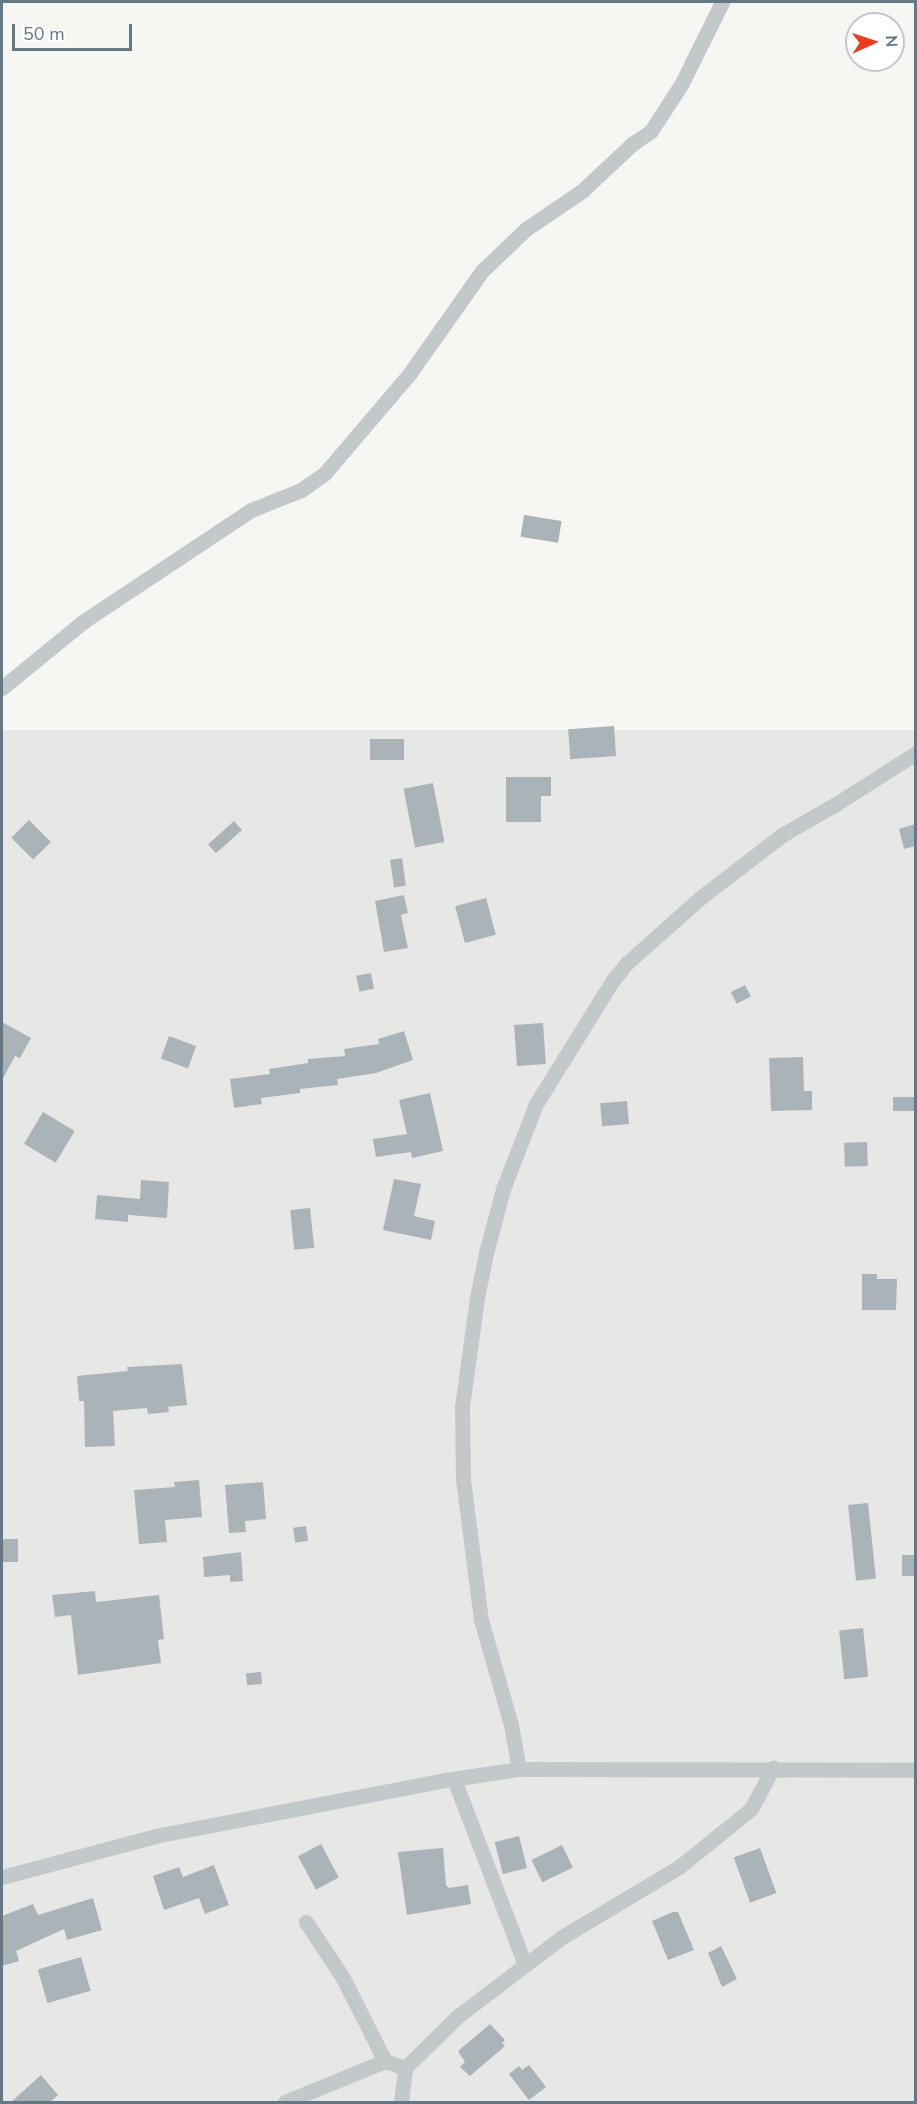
<!DOCTYPE html>
<html>
<head>
<meta charset="utf-8">
<style>
  body { margin:0 }
  #map { position:relative; width:917px; height:2104px; overflow:hidden; background:#f6f6f2; font-family:"Nunito Sans",sans-serif }
  div>[style] { position:absolute }
  [style*='--x'] { left:calc(var(--x)*1px); top:calc(var(--y)*1px); width:calc(var(--w)*1px); rotate:calc(var(--a)*1deg) }
  .built>* { inset:0; background:#e7e8e6; transform-origin:0 0 }
  .building>* { inset:0; background:#aab4b8; transform-origin:0 0 }
  .minor>* { height:15px; margin:-7.5px; padding:0 7.5px; transform-origin:7.5px; border-radius:7.5px; background:#c3c8cb }
  span { translate:-50% -50%; white-space:nowrap; text-align:center; line-height:1.15; -webkit-text-stroke:6px #fff; paint-order:stroke }
  .frame { position:absolute; inset:0; border:3px solid #637986; pointer-events:none }
  .north { position:absolute; left:845px; top:12px; width:60px; height:60px; box-sizing:border-box; background:#fff; border:2px solid #c1c9cf; border-radius:50%; rotate:87deg; font-size:16px; font-weight:700; line-height:24px; text-align:center; color:#637986 }
  .north::after { content:''; display:block; margin:auto; width:21px; height:27px; background:#ee391b; clip-path:polygon(50% 0,100% 100%,50% 72%,0 100%) }
  .scale { position:absolute; left:12px; top:24px; width:120px; height:27px; box-sizing:border-box; border:3px solid #637986; border-top:0; padding-left:8px; font-size:18px; line-height:21px; white-space:nowrap; color:#637986; -webkit-text-stroke:4px #fff; paint-order:stroke }
</style>
</head>
<body>
<div id="map">
  <div class="built">
    <div style="left:915px;top:730px;width:1372px;height:925px;rotate:90deg"></div>
  </div>
  <div class="building">
    <div style="left:524px;top:515px;width:38px;height:22px;rotate:9deg"></div>
    <div style="left:614px;top:726px;width:30px;height:46px;rotate:86deg"></div>
    <div style="left:370px;top:739px;width:34px;height:21px"></div>
    <div style="clip-path:polygon(506px 777px,551px 777px,551px 796px,541px 796px,541px 822px,506px 822px)"></div>
    <div style="left:433px;top:783px;width:60px;height:30px;rotate:79deg"></div>
    <div style="left:29px;top:820px;width:31px;height:25px;rotate:45deg"></div>
    <div style="left:234px;top:821px;width:12px;height:35px;rotate:48deg"></div>
    <div style="clip-path:polygon(915px 824px,915px 846px,904px 849px,899px 829px)"></div>
    <div style="left:402px;top:858px;width:28px;height:12px;rotate:82deg"></div>
    <div style="clip-path:polygon(404px 895px,408px 913px,401px 915px,408px 948px,384px 952px,375px 901px)"></div>
    <div style="left:486px;top:898px;width:38px;height:32px;rotate:75deg"></div>
    <div style="left:371px;top:973px;width:16px;height:15px;rotate:79deg"></div>
    <div style="left:745px;top:985px;width:13px;height:16px;rotate:63deg"></div>
    <div style="clip-path:polygon(2px 1022px,31px 1038px,20px 1058px,15px 1056px,2px 1080px)"></div>
    <div style="left:543px;top:1023px;width:41px;height:29px;rotate:86deg"></div>
    <div style="clip-path:polygon(404px 1031px,413px 1060px,376px 1073px,337px 1079px,338px 1085px,300px 1089px,300px 1093px,261px 1098px,262px 1104px,234px 1108px,230px 1079px,270px 1074px,269px 1069px,308px 1063px,308px 1059px,345px 1056px,344px 1049px,379px 1044px,378px 1039px)"></div>
    <div style="left:169px;top:1036px;width:29px;height:24px;rotate:20deg"></div>
    <div style="clip-path:polygon(803px 1057px,804px 1091px,812px 1091px,812px 1110px,771px 1111px,769px 1058px)"></div>
    <div style="clip-path:polygon(430px 1093px,443px 1151px,412px 1158px,411px 1152px,376px 1157px,373px 1139px,407px 1134px,399px 1100px)"></div>
    <div style="left:893px;top:1097px;width:22px;height:14px"></div>
    <div style="left:627px;top:1101px;width:23px;height:27px;rotate:85deg"></div>
    <div style="left:43px;top:1112px;width:37px;height:37px;rotate:31deg"></div>
    <div style="left:867px;top:1142px;width:24px;height:23px;rotate:88deg"></div>
    <div style="clip-path:polygon(394px 1179px,421px 1184px,414px 1216px,435px 1221px,431px 1240px,383px 1230px)"></div>
    <div style="clip-path:polygon(141px 1180px,169px 1182px,167px 1218px,128px 1215px,128px 1222px,95px 1219px,97px 1195px,140px 1199px)"></div>
    <div style="left:310px;top:1208px;width:40px;height:20px;rotate:84deg"></div>
    <div style="clip-path:polygon(862px 1274px,877px 1274px,877px 1279px,897px 1279px,896px 1310px,862px 1310px)"></div>
    <div style="clip-path:polygon(182px 1364px,187px 1405px,168px 1407px,169px 1412px,148px 1414px,147px 1408px,113px 1411px,115px 1446px,85px 1447px,84px 1401px,79px 1401px,77px 1376px,128px 1371px,127px 1367px)"></div>
    <div style="clip-path:polygon(199px 1480px,202px 1517px,165px 1520px,167px 1542px,139px 1544px,134px 1490px,175px 1487px,174px 1482px)"></div>
    <div style="clip-path:polygon(263px 1482px,266px 1519px,245px 1521px,246px 1532px,229px 1533px,225px 1485px)"></div>
    <div style="left:868px;top:1503px;width:76px;height:20px;rotate:84deg"></div>
    <div style="left:306px;top:1526px;width:15px;height:13px;rotate:82deg"></div>
    <div style="left:2px;top:1539px;width:16px;height:23px"></div>
    <div style="clip-path:polygon(241px 1552px,243px 1581px,230px 1582px,230px 1575px,204px 1577px,203px 1557px)"></div>
    <div style="left:902px;top:1555px;width:13px;height:21px"></div>
    <div style="clip-path:polygon(95px 1591px,96px 1602px,159px 1595px,164px 1639px,158px 1640px,161px 1663px,78px 1675px,71px 1615px,55px 1617px,52px 1595px)"></div>
    <div style="left:863px;top:1628px;width:49px;height:24px;rotate:84deg"></div>
    <div style="left:261px;top:1672px;width:12px;height:15px;rotate:85deg"></div>
    <div style="left:519px;top:1836px;width:33px;height:25px;rotate:76deg"></div>
    <div style="left:321px;top:1844px;width:38px;height:26px;rotate:62deg"></div>
    <div style="left:562px;top:1845px;width:25px;height:34px;rotate:64deg"></div>
    <div style="clip-path:polygon(443px 1848px,446px 1885px,449px 1888px,468px 1885px,471px 1904px,407px 1915px,398px 1852px)"></div>
    <div style="left:760px;top:1848px;width:48px;height:28px;rotate:70deg"></div>
    <div style="clip-path:polygon(214px 1865px,229px 1905px,205px 1914px,199px 1898px,164px 1910px,153px 1876px,179px 1867px,183px 1877px)"></div>
    <div style="clip-path:polygon(93px 1898px,102px 1930px,67px 1940px,64px 1929px,16px 1951px,19px 1961px,2px 1966px,2px 1916px,33px 1904px,38px 1915px)"></div>
    <div style="clip-path:polygon(673px 1912px,678px 1912px,694px 1950px,668px 1960px,652px 1921px)"></div>
    <div style="clip-path:polygon(721px 1946px,737px 1979px,722px 1987px,708px 1953px)"></div>
    <div style="left:81px;top:1957px;width:35px;height:45px;rotate:74deg"></div>
    <div style="clip-path:polygon(490px 2024px,505px 2040px,502px 2043px,505px 2046px,470px 2076px,460px 2067px,465px 2062px,458px 2051px)"></div>
    <div style="clip-path:polygon(529px 2065px,546px 2087px,529px 2100px,509px 2074px,519px 2066px,522px 2070px)"></div>
    <div style="clip-path:polygon(41px 2075px,58px 2095px,49px 2103px,10px 2103px)"></div>
  </div>
  <div class="minor">
    <div style="--x:2;--y:688;--w:106;--a:-39.3"></div>
    <div style="--x:84;--y:621;--w:201;--a:-33.6"></div>
    <div style="--x:251;--y:510;--w:54;--a:-21.8"></div>
    <div style="--x:301;--y:490;--w:29;--a:-35"></div>
    <div style="--x:325;--y:473;--w:131;--a:-49.6"></div>
    <div style="--x:410;--y:373;--w:125;--a:-54.8"></div>
    <div style="--x:482;--y:271;--w:61;--a:-43.7"></div>
    <div style="--x:526;--y:229;--w:68;--a:-34.2"></div>
    <div style="--x:582;--y:191;--w:69;--a:-43.2"></div>
    <div style="--x:632;--y:144;--w:23;--a:-34"></div>
    <div style="--x:651;--y:131;--w:57;--a:-57.1"></div>
    <div style="--x:682;--y:83;--w:90;--a:-63.7"></div>
    <div style="--x:519;--y:1769;--w:45;--a:-100.3"></div>
    <div style="--x:511;--y:1725;--w:109;--a:-105.9"></div>
    <div style="--x:481;--y:1620;--w:141;--a:-97.3"></div>
    <div style="--x:463;--y:1480;--w:73;--a:-90.8"></div>
    <div style="--x:462;--y:1407;--w:110;--a:-82.2"></div>
    <div style="--x:477;--y:1298;--w:46;--a:-78.7"></div>
    <div style="--x:486;--y:1253;--w:66;--a:-75.1"></div>
    <div style="--x:503;--y:1189;--w:91;--a:-68.8"></div>
    <div style="--x:536;--y:1104;--w:146;--a:-58.2"></div>
    <div style="--x:613;--y:980;--w:22;--a:-51"></div>
    <div style="--x:627;--y:963;--w:98;--a:-41.7"></div>
    <div style="--x:700;--y:898;--w:103;--a:-37.5"></div>
    <div style="--x:782;--y:835;--w:62;--a:-29.9"></div>
    <div style="--x:836;--y:804;--w:95;--a:-32.5"></div>
    <div style="--x:454;--y:1779;--w:199;--a:69.1"></div>
    <div style="--x:2;--y:1877;--w:163;--a:-14.9"></div>
    <div style="--x:160;--y:1835;--w:290;--a:-10.9"></div>
    <div style="--x:445;--y:1780;--w:75;--a:-8.5"></div>
    <div style="--x:519;--y:1769;--w:397;--a:0.1"></div>
    <div style="--x:306;--y:1922;--w:67;--a:56.5"></div>
    <div style="--x:343;--y:1978;--w:93;--a:63.2"></div>
    <div style="--x:385;--y:2061;--w:21;--a:19"></div>
    <div style="--x:285;--y:2102;--w:108;--a:-22.3"></div>
    <div style="--x:401;--y:2102;--w:34;--a:-83"></div>
    <div style="--x:405;--y:2068;--w:74;--a:-44.5"></div>
    <div style="--x:458;--y:2016;--w:131;--a:-37.2"></div>
    <div style="--x:562;--y:1937;--w:136;--a:-30.9"></div>
    <div style="--x:679;--y:1867;--w:92;--a:-38.9"></div>
    <div style="--x:751;--y:1809;--w:47;--a:-61.8"></div>
  </div>
  <div class="frame"></div>
  <div class="north">N</div>
  <div class="scale">50 m</div>
</div>
</body>
</html>
